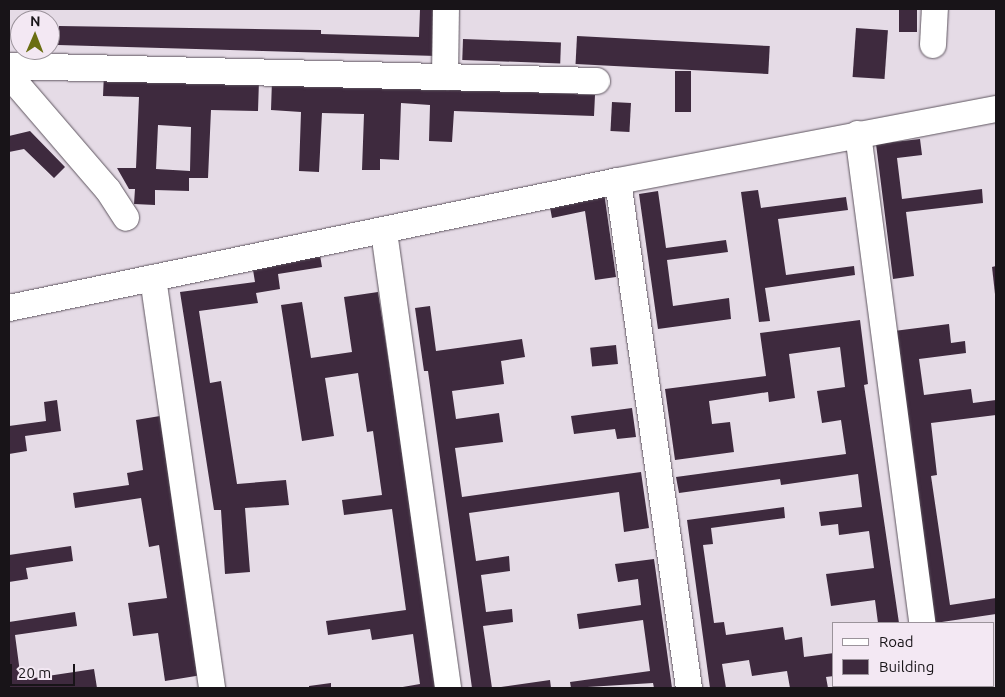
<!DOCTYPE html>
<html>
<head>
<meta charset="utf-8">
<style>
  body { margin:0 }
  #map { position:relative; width:1005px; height:697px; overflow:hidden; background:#e5dbe6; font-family:Ubuntu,sans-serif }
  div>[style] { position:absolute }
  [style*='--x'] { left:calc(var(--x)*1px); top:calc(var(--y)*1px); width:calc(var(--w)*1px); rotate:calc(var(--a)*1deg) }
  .building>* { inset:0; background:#3e2a3e; transform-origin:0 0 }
  .roads { filter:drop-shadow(0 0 1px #5f5660) drop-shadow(0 0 1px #5f5660) }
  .street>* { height:26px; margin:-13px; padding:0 13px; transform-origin:13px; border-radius:13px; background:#fff }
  span { translate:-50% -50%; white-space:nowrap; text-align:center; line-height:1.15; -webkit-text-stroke:5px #f3e8f3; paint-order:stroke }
  .frame { position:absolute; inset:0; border:10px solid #181418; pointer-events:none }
  .legend { position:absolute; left:832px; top:622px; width:162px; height:65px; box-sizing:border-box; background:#f3e8f3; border:1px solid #9b939b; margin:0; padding:6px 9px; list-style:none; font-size:15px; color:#181418 }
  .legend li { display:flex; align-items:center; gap:10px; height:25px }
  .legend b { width:25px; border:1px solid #9b939b }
  .north { position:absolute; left:10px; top:10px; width:50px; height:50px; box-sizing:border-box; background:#f3e8f3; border:1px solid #9b939b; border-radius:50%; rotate:1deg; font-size:14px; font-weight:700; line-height:20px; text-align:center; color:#181418 }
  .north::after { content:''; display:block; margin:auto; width:18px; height:22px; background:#6a6e12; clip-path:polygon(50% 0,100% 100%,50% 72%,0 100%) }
  .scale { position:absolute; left:10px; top:664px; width:65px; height:22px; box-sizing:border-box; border:2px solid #181418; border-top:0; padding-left:6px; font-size:15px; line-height:18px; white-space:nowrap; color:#181418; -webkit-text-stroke:4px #f3e8f3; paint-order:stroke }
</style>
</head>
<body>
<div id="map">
  <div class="building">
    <div style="clip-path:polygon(420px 9px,438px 9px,437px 56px,58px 45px,59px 26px,321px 30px,321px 34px,419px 37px)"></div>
    <div style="left:899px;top:9px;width:18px;height:23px"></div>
    <div style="left:856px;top:28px;width:32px;height:49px;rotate:4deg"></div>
    <div style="left:577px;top:36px;width:193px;height:28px;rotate:3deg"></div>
    <div style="left:463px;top:39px;width:98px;height:21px;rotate:2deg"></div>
    <div style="left:675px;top:71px;width:16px;height:41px"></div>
    <div style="clip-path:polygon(evenodd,104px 73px,259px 80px,258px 111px,211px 110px,208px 178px,189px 178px,189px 191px,155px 190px,155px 205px,134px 204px,135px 189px,129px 189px,117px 168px,136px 168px,139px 97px,103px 96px,104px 73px,158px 125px,191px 127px,190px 171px,156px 169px,158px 125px)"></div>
    <div style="clip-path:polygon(272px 80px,595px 95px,594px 116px,454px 111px,452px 142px,429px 141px,430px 105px,401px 103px,399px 160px,380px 159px,380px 170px,362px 170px,364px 114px,322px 113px,319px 172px,299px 171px,301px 112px,271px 110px)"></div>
    <div style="left:612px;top:102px;width:19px;height:29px;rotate:3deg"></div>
    <div style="clip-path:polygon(30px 131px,65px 167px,54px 178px,24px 149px,9px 152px,9px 136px)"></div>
    <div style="clip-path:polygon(920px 139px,922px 155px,897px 158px,902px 199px,982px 189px,983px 203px,906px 212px,914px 276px,893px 279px,876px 144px)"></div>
    <div style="clip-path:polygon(758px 190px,761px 208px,846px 197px,848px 210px,778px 219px,786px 275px,854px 266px,855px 275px,765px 288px,770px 321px,759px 322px,741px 192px)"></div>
    <div style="clip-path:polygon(658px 191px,666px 248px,726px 240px,728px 252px,667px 260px,673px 306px,729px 298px,731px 319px,658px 329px,639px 194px)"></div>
    <div style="clip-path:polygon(604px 192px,616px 277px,595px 280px,585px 211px,552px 218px,549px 202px)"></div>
    <div style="clip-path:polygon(319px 249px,322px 267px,278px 274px,280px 289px,256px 293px,258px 303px,199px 311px,210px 383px,221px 381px,237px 484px,286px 480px,289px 505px,245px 508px,250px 572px,225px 574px,221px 510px,214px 510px,180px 292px,255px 282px,252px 264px)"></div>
    <div style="clip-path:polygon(996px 266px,996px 294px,995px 294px,992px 267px)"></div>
    <div style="clip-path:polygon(378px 292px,399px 427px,437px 688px,397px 688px,420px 684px,413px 634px,372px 640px,370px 629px,328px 635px,326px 621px,406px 610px,392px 509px,344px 515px,342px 500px,382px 495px,373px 431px,367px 432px,358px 373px,325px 378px,334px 436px,302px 441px,281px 305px,302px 302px,311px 358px,352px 352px,344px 297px)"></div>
    <div style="clip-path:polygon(430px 306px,436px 351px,522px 339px,525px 357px,501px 361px,504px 384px,452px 391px,456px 419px,499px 413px,503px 442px,455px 448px,462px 497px,641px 472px,649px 528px,624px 532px,619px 492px,469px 513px,476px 561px,509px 556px,510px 571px,481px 575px,486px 612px,512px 609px,513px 622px,483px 626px,492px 688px,472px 688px,428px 371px,424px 371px,415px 308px)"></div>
    <div style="clip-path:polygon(860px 320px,868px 384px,864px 385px,899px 623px,878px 623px,875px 600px,831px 606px,826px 574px,874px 568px,869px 531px,839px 535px,838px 524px,821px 526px,819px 512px,862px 507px,858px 474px,781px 485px,780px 479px,679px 493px,676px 477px,846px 454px,841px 420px,822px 423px,817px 391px,845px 387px,840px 347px,789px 354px,795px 398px,769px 402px,768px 392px,709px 401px,712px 424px,730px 422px,734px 452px,675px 460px,665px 389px,766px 376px,760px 333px)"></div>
    <div style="clip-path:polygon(949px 324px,951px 343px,965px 341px,966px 353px,919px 359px,924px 395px,971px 389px,973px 403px,996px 400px,996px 415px,931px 423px,937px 475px,931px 476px,950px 605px,996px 598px,996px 614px,935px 623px,894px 331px)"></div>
    <div style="left:616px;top:345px;width:19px;height:26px;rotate:84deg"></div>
    <div style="clip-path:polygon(57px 400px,61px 431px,25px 436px,27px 451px,9px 454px,9px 426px,46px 421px,44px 402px)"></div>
    <div style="clip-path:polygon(632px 408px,636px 437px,617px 439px,615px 429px,574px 434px,571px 416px)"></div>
    <div style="clip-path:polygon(160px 416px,202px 675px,165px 681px,158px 633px,133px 636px,128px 603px,167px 598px,159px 545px,149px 547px,141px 498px,75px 508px,73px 493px,129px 485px,127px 473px,143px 470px,136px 420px)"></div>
    <div style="clip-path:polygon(784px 507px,785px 518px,711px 528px,713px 544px,703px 545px,714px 623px,724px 622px,726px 635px,783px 627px,785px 640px,802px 637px,804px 657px,834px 653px,834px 676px,826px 677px,828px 688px,790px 688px,787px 671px,752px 676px,749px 660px,722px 664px,726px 688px,710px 688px,687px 520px)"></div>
    <div style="clip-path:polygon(71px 546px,73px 561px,26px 568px,28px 579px,9px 582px,9px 555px)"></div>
    <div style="clip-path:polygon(654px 559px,672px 688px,654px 688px,653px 683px,571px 688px,570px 682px,650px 671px,643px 620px,579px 629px,577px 614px,641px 605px,638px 579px,618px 582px,615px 564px)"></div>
    <div style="clip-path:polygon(75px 612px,77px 626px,15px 635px,21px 680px,94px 669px,97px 688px,9px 688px,9px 622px)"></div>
    <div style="clip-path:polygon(550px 680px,551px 688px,501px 688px,501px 687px)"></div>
    <div style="clip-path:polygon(331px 683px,331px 688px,309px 688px,309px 686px)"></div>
    <div style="left:878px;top:686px;width:29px;height:2px"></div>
  </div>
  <div class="roads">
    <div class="street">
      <div style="--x:933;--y:45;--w:36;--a:-87"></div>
      <div style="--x:9;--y:66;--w:588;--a:1.46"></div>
      <div style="--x:9;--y:75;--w:152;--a:49.3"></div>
      <div style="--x:108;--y:190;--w:33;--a:57"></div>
      <div style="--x:445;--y:77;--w:68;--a:-89.2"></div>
      <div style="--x:858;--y:134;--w:493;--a:82.5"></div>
      <div style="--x:618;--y:181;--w:512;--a:82.03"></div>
      <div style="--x:384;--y:232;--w:460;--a:82"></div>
      <div style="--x:153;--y:278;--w:414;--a:81.8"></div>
      <div style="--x:9;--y:308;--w:622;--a:-11.78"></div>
      <div style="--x:618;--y:181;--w:385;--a:-10.8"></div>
      <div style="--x:930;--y:686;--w:2;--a:90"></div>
    </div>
  </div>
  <div class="frame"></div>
  <ul class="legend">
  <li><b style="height:6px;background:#fff"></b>Road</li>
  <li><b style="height:14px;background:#3e2a3e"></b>Building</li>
  </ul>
  <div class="north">N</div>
  <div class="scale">20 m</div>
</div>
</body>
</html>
